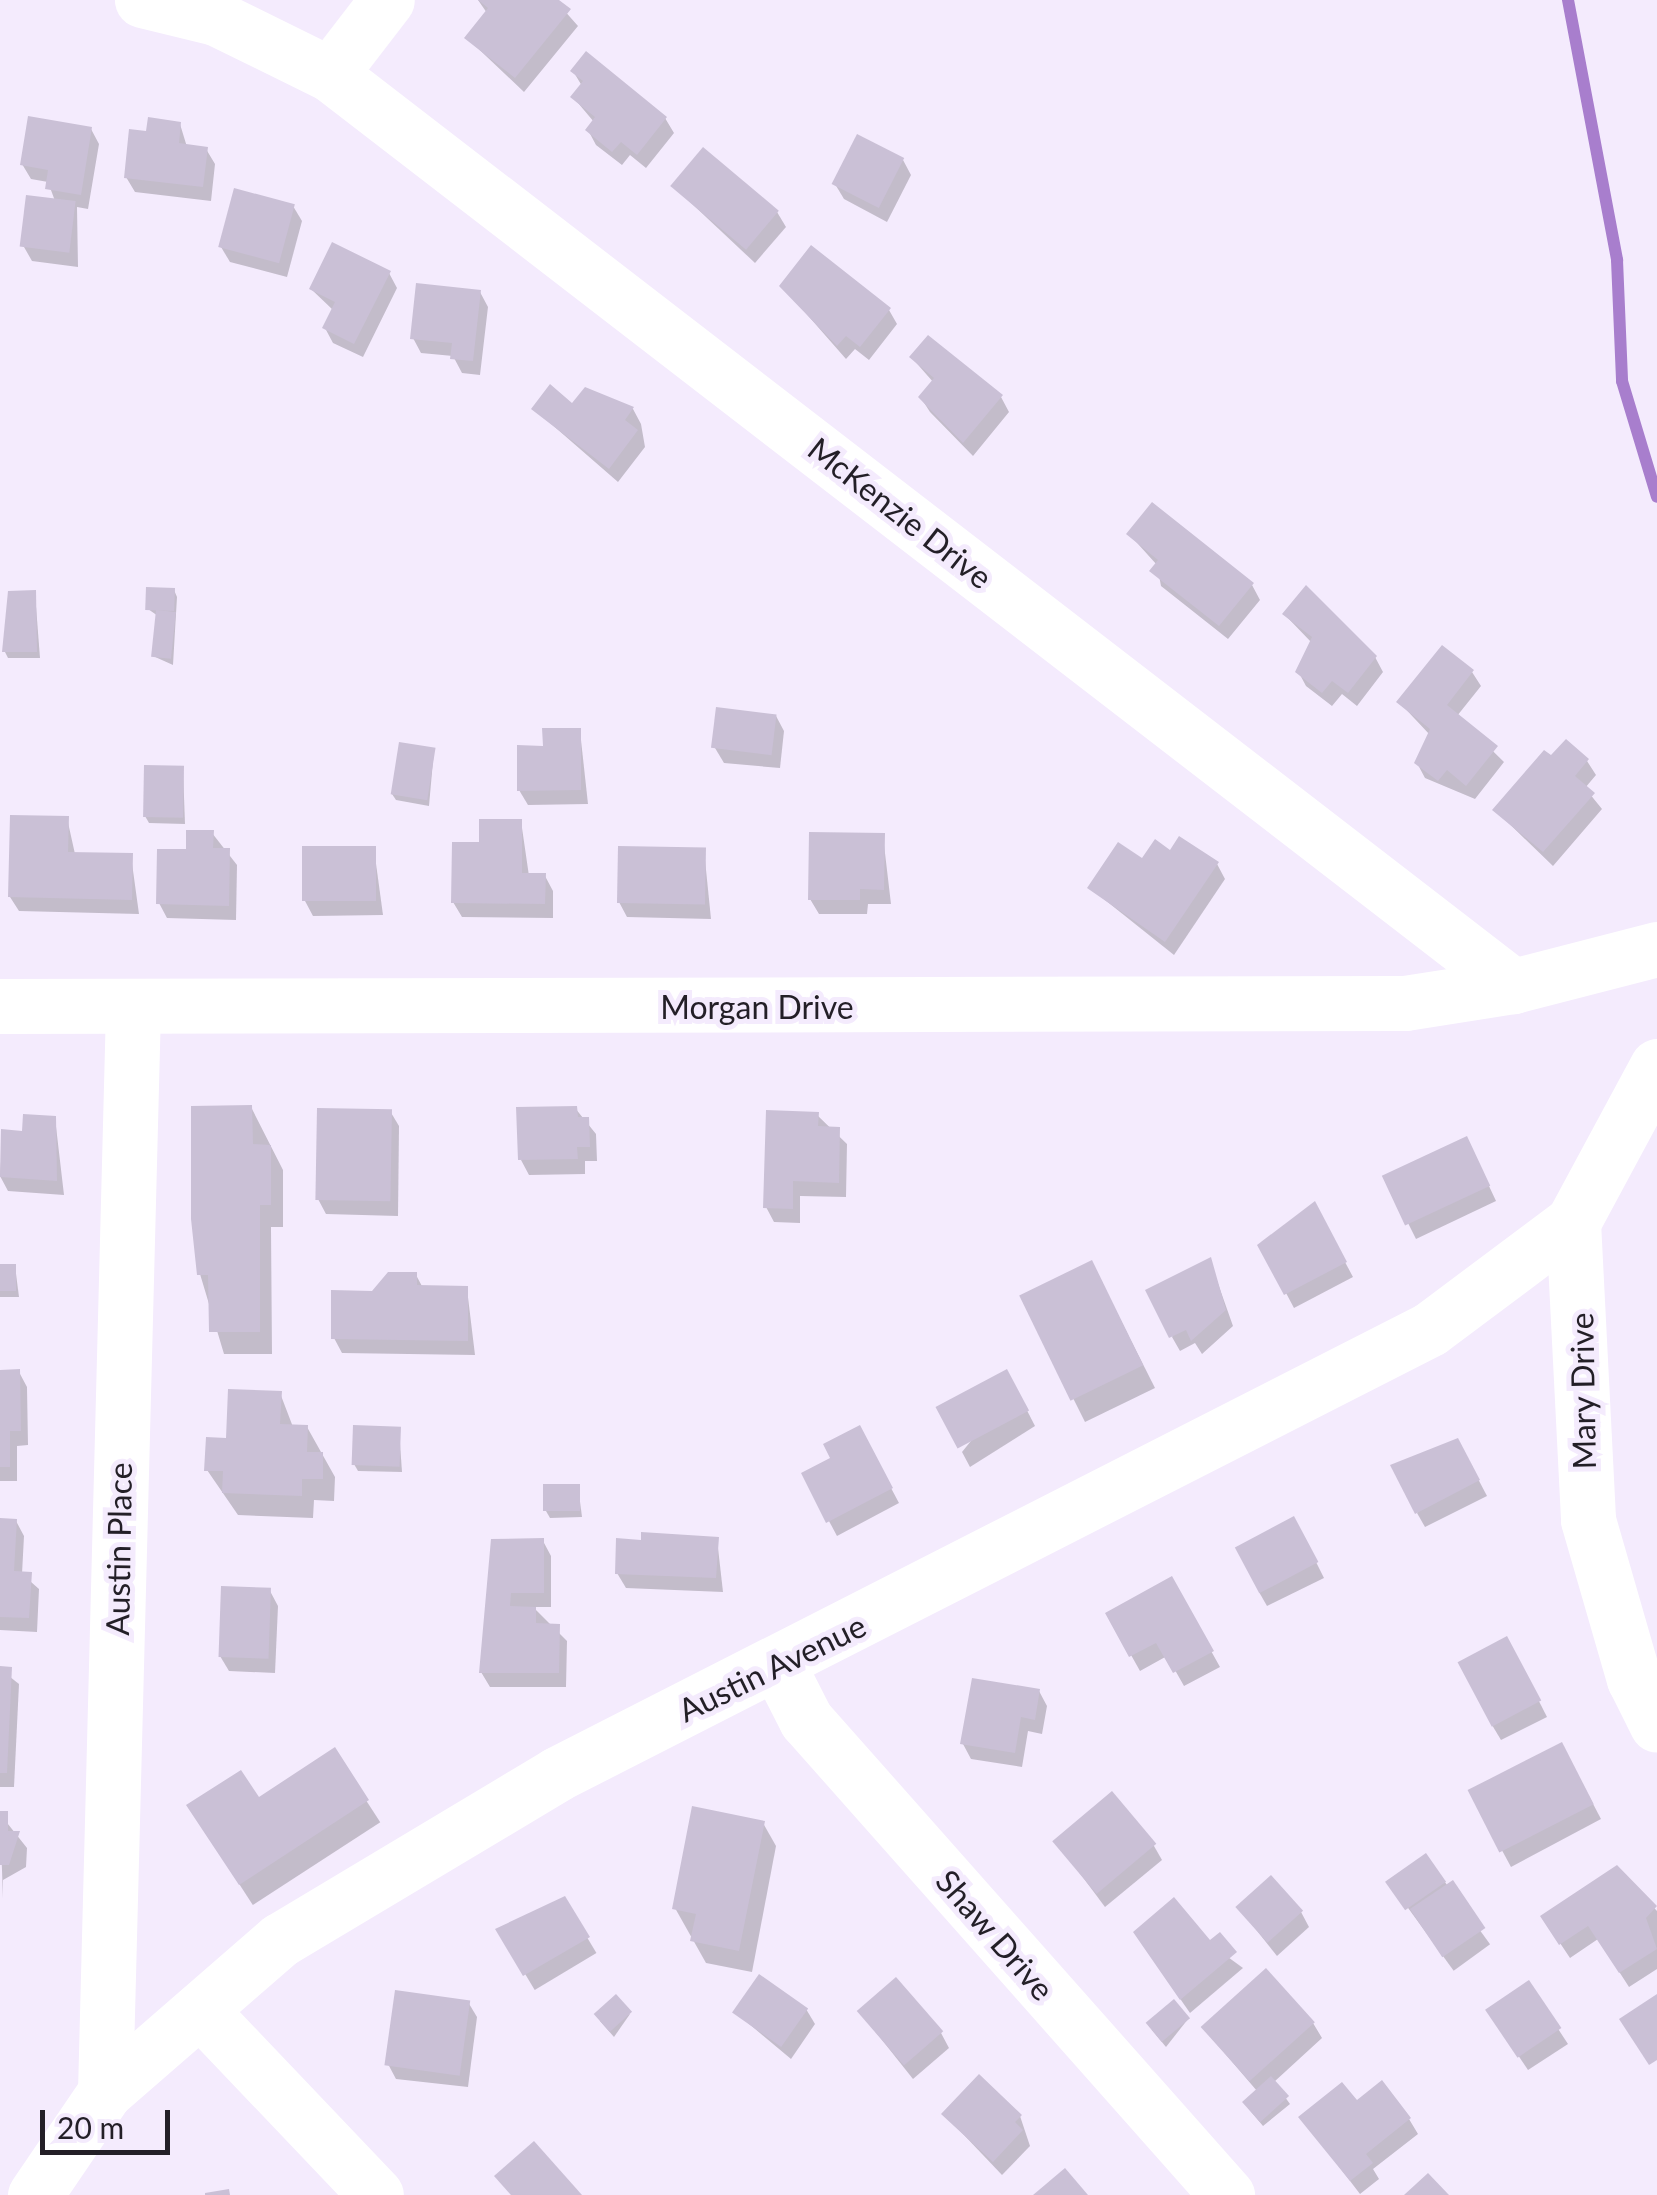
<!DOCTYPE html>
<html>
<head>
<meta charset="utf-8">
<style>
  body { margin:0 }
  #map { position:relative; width:1657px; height:2195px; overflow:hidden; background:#f4ebfd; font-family:Lato,sans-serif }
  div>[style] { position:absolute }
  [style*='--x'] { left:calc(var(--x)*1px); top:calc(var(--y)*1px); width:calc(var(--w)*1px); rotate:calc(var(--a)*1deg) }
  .shadow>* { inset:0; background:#0003; transform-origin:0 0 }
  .stream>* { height:12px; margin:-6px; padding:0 6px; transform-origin:6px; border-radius:6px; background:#a87ecd }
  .building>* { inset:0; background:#cac0d6; transform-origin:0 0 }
  .minor>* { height:55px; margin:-27.5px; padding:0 27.5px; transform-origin:27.5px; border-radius:27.5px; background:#fff }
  span { translate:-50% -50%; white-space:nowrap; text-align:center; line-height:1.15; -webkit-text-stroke:10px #f4ebfd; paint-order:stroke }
  .street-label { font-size:32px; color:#231f27 }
  .scale { position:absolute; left:40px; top:2110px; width:130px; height:45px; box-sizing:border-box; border:5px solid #231f27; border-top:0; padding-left:12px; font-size:30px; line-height:35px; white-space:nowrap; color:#231f27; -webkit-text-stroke:8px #f4ebfd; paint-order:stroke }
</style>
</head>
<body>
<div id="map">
  <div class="shadow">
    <div style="clip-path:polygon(478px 0,555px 0,578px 26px,524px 92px,467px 38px,487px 13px)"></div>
    <div style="clip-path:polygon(573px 71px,665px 118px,674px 133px,646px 168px,630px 155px,622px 165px,596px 145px,588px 130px,594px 122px,573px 97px,582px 86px)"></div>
    <div style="clip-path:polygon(180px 124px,187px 147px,206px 149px,215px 164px,211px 201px,135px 192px,126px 177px,149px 134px)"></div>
    <div style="clip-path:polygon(91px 129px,99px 144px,88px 209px,77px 207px,78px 267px,32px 261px,24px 247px,55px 201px,48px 182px,31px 179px,22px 164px)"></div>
    <div style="clip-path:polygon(903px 160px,911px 175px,887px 222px,844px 199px,835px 184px)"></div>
    <div style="clip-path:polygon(673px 186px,777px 212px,786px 227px,755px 263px)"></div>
    <div style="clip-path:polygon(293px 206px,302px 221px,287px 277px,230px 262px,221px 247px)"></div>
    <div style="clip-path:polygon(389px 273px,397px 288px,363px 357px,333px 343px,325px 328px,333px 310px,311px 289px)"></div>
    <div style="clip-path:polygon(782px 286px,889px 310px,897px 324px,869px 360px,855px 349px,846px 359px)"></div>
    <div style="clip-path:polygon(480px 292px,488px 307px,480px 375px,462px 373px,453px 356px,421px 353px,413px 338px)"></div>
    <div style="clip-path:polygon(912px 358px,1001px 397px,1009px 412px,973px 456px,930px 412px,921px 398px,934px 383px)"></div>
    <div style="clip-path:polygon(586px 390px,633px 409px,641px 424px,645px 447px,618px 482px,534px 409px,573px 406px)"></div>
    <div style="clip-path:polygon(1129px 534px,1252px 585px,1260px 600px,1228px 639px,1161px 586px,1157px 565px)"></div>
    <div style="clip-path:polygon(174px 590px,177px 597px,173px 665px,153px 656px,158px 616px,148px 609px)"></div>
    <div style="clip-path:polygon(35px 593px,40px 658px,8px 658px,5px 652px)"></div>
    <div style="clip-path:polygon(1285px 615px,1375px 657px,1383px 672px,1357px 706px,1342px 694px,1332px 706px,1306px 686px,1298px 671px,1312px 643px)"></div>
    <div style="clip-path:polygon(1472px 672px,1481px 686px,1457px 716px,1504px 762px,1475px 799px,1425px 778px,1417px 763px,1430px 735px,1399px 702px)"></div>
    <div style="clip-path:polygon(776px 716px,784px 731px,780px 768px,724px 763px,715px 748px)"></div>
    <div style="clip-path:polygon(580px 731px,588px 804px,528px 805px,519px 790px,545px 748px)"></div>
    <div style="clip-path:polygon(434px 750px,429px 806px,396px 800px,392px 794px)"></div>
    <div style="clip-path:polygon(1551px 759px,1587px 761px,1596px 775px,1585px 788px,1602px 809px,1553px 866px,1495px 810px)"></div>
    <div style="clip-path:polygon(183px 769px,185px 824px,149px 823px,145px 816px)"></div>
    <div style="clip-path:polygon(67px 818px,75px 854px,131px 856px,139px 914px,19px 911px,10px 897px)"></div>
    <div style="clip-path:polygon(521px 821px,529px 876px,545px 876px,553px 891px,553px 918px,462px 917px,453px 902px,481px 845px)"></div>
    <div style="clip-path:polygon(212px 833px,237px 865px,236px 920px,167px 918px,159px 903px,188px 851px)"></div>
    <div style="clip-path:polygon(883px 836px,891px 904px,868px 904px,867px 914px,819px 914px,810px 899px)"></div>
    <div style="clip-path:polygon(374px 849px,383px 915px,313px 916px,305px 901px)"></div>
    <div style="clip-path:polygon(704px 850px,711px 919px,627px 917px,619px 902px)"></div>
    <div style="clip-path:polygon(1171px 853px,1217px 864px,1225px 879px,1174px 955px,1090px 888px)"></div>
    <div style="clip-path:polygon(251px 1107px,283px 1170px,283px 1227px,271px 1227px,272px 1354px,224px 1354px,200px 1274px)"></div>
    <div style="clip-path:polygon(575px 1108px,596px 1134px,597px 1161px,585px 1161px,585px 1174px,529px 1175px,521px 1160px)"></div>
    <div style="clip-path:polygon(390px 1111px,399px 1126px,398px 1216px,326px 1214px,318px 1199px)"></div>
    <div style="clip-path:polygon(817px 1115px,847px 1144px,846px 1197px,800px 1196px,800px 1223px,774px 1222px,766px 1207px)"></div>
    <div style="clip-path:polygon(55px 1118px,64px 1195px,8px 1191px,0 1176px,3px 1132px,24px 1134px)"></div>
    <div style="clip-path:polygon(1474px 1154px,1496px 1201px,1416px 1239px,1385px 1177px)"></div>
    <div style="clip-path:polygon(1314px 1204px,1353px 1277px,1294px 1308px,1261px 1246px)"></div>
    <div style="clip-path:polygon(1210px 1261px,1233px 1326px,1202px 1354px,1195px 1343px,1180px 1351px,1172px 1337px)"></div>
    <div style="clip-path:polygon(0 1266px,15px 1266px,19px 1297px,0 1297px)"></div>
    <div style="clip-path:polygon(416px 1275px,423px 1288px,467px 1289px,475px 1355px,342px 1353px,334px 1338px,373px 1293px)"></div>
    <div style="clip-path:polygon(1103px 1285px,1155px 1388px,1085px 1422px,1022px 1296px)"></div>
    <div style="clip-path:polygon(0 1372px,19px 1372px,27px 1387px,28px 1445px,17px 1446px,17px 1481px,0 1481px)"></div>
    <div style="clip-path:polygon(1015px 1387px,1035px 1426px,970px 1467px,962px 1452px)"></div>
    <div style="clip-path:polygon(280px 1393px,293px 1427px,307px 1427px,335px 1477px,334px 1501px,314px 1500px,313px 1518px,238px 1515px,207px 1470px)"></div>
    <div style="clip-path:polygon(399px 1429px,402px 1472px,358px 1471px,354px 1464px)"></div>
    <div style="clip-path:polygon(867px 1443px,899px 1503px,837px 1536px,829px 1521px)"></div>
    <div style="clip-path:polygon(1466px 1456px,1487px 1496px,1425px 1527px,1417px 1513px)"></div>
    <div style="clip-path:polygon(578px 1486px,582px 1517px,550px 1518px,546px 1511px)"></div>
    <div style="clip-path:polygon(0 1520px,16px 1521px,24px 1536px,22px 1574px,39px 1589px,37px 1632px,0 1630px)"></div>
    <div style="clip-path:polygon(1302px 1534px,1324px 1578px,1267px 1606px,1259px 1592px)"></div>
    <div style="clip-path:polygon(717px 1539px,723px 1592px,626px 1588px,617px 1573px)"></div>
    <div style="clip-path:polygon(493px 1541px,543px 1541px,551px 1556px,551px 1607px,533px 1607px,567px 1641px,566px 1687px,490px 1687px,481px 1672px)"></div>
    <div style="clip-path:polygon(1171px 1579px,1220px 1667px,1184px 1686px,1167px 1656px,1140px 1671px,1108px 1614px)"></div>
    <div style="clip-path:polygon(270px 1591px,278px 1606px,275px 1673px,229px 1671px,220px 1656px)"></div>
    <div style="clip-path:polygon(1515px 1654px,1547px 1717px,1501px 1740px,1492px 1725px)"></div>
    <div style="clip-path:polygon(0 1669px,19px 1684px,14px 1787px,0 1787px)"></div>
    <div style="clip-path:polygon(1039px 1691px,1047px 1706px,1042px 1734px,1028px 1731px,1022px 1767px,971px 1759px,963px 1744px)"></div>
    <div style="left:334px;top:1751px;width:85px;height:152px;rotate:57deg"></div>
    <div style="clip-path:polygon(1570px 1760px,1601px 1819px,1511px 1867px,1471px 1793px)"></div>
    <div style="clip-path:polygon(0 1814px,27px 1848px,26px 1867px,3px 1880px,3px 1899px)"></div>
    <div style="clip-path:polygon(763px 1823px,776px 1846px,752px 1972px,706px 1963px,675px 1908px)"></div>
    <div style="clip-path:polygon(1055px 1840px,1154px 1846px,1162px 1860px,1105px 1907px)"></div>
    <div style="left:1426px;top:1856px;width:109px;height:45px;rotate:54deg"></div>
    <div style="clip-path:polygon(1617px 1868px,1657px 1911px,1657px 1969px,1629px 1987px,1598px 1939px,1570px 1958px,1552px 1931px)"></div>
    <div style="left:564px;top:1899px;width:63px;height:72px;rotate:59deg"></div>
    <div style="clip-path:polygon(1239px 1908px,1301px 1912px,1309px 1927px,1277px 1956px)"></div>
    <div style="clip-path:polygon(1210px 1944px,1243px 1968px,1190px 2013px,1145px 1948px)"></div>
    <div style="clip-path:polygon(1528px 1983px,1568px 2044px,1528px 2070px,1497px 2024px)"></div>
    <div style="clip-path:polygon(468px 2002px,477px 2017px,468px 2087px,396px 2079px,388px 2064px)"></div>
    <div style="clip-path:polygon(806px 2009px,815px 2024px,791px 2059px,736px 2013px)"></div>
    <div style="clip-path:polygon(859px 2011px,941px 2033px,949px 2048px,913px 2079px)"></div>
    <div style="clip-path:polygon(630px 2014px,614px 2037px,600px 2021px)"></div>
    <div style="clip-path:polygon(1188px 2019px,1166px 2047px,1152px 2030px)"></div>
    <div style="clip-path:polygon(1313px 2023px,1322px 2038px,1274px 2082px,1290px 2104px,1263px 2126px,1248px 2108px,1257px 2091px,1204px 2029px)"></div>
    <div style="clip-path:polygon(1356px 2104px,1409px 2119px,1418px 2134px,1373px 2169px,1379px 2179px,1360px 2194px,1301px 2117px)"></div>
    <div style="clip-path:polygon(944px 2114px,1020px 2116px,1030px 2146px,1002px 2175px)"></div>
  </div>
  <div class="stream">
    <div style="--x:1568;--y:0;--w:265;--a:79.3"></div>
    <div style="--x:1617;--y:260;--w:121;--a:87.6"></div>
    <div style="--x:1622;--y:381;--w:121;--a:73.2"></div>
  </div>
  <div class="building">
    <div style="clip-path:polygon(478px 0,559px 0,571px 9px,515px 78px,464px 38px,488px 8px)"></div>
    <div style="clip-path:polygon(586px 51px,667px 117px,637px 155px,621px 142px,612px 152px,585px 130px,595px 117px,570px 97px,583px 81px,570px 71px)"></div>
    <div style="clip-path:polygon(28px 116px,92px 127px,81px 195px,45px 189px,48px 170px,20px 165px)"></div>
    <div style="clip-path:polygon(148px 117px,181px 122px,179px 143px,208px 147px,203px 187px,124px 178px,129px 129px,146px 131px)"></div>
    <div style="left:857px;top:134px;width:53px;height:56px;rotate:27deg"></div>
    <div style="left:703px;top:147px;width:99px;height:51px;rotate:40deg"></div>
    <div style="left:234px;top:188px;width:63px;height:61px;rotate:15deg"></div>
    <div style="left:26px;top:195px;width:50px;height:52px;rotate:7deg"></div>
    <div style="clip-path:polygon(332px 242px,391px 271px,354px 344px,322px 328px,335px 302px,309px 289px)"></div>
    <div style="clip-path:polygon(811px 245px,891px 308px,860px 347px,846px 336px,837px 346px,779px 286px)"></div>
    <div style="clip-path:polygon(416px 283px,481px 290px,473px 361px,450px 359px,452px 343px,410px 339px)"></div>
    <div style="clip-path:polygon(928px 335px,1003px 395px,963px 443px,918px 397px,934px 378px,909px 357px)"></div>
    <div style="clip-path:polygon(550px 384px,572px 403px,585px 387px,634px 407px,625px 420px,638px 430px,609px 469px,531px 409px)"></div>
    <div style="clip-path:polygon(1152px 502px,1254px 583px,1219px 626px,1149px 571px,1158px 560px,1126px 534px)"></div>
    <div style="clip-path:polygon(1306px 585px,1377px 656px,1348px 693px,1332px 681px,1322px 693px,1295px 672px,1312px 637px,1282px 614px)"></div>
    <div style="left:146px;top:587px;width:29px;height:23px;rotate:2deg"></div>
    <div style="clip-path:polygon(36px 590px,37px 652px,2px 652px,8px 591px)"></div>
    <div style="left:156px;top:610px;width:20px;height:47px;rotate:6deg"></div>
    <div style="clip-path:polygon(1442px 645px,1474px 670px,1447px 705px,1498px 746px,1466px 786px,1447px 770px,1438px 781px,1414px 763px,1430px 729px,1396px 702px)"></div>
    <div style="left:716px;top:707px;width:61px;height:41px;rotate:7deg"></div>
    <div style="clip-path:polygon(542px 728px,581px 728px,581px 790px,517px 791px,517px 745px,543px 746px)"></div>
    <div style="clip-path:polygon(1566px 739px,1589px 759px,1575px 776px,1595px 793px,1543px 852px,1492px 810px,1544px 750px,1551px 755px)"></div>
    <div style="left:399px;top:742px;width:37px;height:53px;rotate:9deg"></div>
    <div style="left:144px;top:765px;width:40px;height:52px;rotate:1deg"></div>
    <div style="clip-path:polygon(10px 815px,69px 816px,68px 852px,133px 853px,132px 900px,8px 897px)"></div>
    <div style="clip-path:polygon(479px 819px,522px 819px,522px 873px,546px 873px,545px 904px,451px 903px,452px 842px,479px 842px)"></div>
    <div style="clip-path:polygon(186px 830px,214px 830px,213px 848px,230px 848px,229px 906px,156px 904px,157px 849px,186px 849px)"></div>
    <div style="clip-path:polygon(809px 832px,885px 833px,884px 890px,860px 889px,860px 900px,808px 900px)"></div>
    <div style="clip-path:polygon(1179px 836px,1219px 862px,1165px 942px,1087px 888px,1118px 842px,1142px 858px,1155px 839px,1170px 850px)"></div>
    <div style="left:376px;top:846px;width:55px;height:74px;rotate:90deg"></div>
    <div style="left:618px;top:846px;width:88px;height:57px;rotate:1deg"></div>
    <div style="clip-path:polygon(252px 1105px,253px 1144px,271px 1145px,271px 1205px,260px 1205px,260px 1332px,209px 1332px,208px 1275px,197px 1275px,191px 1219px,191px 1106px)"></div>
    <div style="clip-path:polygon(577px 1106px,578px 1117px,589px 1117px,590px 1147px,577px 1147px,578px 1159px,518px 1160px,516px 1107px)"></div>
    <div style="left:317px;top:1108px;width:75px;height:92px;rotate:1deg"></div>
    <div style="clip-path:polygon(766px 1110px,819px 1112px,818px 1126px,840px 1127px,839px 1183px,793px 1181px,793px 1209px,763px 1208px)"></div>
    <div style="clip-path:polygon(23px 1114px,56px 1116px,57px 1181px,0 1177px,1px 1129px,22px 1131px)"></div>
    <div style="left:1467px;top:1136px;width:55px;height:94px;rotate:65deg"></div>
    <div style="clip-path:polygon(1315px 1201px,1347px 1262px,1284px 1295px,1257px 1245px)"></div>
    <div style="clip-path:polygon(1211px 1257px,1226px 1310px,1191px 1341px,1186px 1330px,1169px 1338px,1145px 1290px)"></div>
    <div style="left:1092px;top:1260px;width:117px;height:81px;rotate:64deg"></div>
    <div style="left:0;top:1264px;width:16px;height:27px"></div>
    <div style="clip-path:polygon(388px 1272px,417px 1272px,417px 1285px,468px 1286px,468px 1341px,331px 1339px,331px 1290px,372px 1291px)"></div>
    <div style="clip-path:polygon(20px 1369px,21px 1431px,10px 1431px,10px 1467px,0 1467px,0 1370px)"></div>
    <div style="left:1007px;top:1369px;width:47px;height:81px;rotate:62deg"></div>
    <div style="clip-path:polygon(228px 1389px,282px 1391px,280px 1424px,308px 1425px,307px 1452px,323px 1452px,323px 1479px,302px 1479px,302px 1496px,222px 1493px,223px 1471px,204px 1471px,206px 1437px,226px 1438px)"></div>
    <div style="left:353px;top:1425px;width:48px;height:40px;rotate:2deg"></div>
    <div style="clip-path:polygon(860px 1425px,893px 1488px,826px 1523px,801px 1473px,830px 1458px,823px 1444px)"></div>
    <div style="clip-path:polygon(1458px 1438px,1480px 1480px,1415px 1514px,1390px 1465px)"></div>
    <div style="left:580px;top:1484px;width:27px;height:37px;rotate:90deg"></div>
    <div style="left:1294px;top:1516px;width:52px;height:67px;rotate:62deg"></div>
    <div style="clip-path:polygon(0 1518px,17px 1519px,14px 1571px,32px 1572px,29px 1618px,0 1617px)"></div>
    <div style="clip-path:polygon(641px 1532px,719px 1537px,716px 1578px,615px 1574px,616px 1538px,641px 1540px)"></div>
    <div style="clip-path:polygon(544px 1538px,544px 1593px,511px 1593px,510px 1606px,536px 1607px,536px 1623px,560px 1624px,559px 1673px,479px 1673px,491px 1539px)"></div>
    <div style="clip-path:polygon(1172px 1576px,1214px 1651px,1173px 1673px,1156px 1643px,1129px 1657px,1105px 1613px)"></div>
    <div style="left:221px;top:1586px;width:50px;height:71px;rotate:2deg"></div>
    <div style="left:1507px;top:1636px;width:73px;height:56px;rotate:62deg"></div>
    <div style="clip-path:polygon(0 1666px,12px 1667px,7px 1773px,0 1773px)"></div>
    <div style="clip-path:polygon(972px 1678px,1040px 1689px,1035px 1720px,1021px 1717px,1015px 1753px,960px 1744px)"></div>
    <div style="left:1562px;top:1742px;width:70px;height:106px;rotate:63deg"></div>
    <div style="clip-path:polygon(335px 1747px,369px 1800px,239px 1885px,186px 1805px,241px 1770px,259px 1797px)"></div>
    <div style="left:1112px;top:1791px;width:69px;height:78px;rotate:50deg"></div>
    <div style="clip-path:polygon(692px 1806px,765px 1821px,739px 1951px,690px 1941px,696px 1914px,672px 1909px)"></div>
    <div style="clip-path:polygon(0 1811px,8px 1811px,8px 1831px,20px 1831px,9px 1865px,0 1865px)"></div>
    <div style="left:1426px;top:1853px;width:35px;height:50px;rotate:55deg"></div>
    <div style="clip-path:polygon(1617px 1865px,1657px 1906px,1646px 1918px,1657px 1949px,1619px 1973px,1588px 1926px,1559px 1945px,1540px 1916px)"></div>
    <div style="left:1271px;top:1875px;width:48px;height:48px;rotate:48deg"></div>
    <div style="left:1453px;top:1880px;width:58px;height:52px;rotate:56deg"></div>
    <div style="clip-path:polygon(565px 1896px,590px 1937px,523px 1976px,495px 1929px)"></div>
    <div style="clip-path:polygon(1174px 1897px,1210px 1940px,1220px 1932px,1237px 1952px,1180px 2000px,1133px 1932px)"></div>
    <div style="left:1266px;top:1968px;width:73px;height:88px;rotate:48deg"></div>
    <div style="left:759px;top:1974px;width:60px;height:47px;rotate:35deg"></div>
    <div style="left:896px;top:1977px;width:72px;height:52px;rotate:49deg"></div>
    <div style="left:1529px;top:1980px;width:58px;height:53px;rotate:56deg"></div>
    <div style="left:395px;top:1990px;width:76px;height:76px;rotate:8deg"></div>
    <div style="left:616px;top:1994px;width:24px;height:30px;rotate:48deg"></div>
    <div style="clip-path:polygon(1657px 1994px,1657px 2060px,1649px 2065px,1619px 2019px)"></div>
    <div style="left:1174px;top:1999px;width:25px;height:37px;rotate:50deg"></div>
    <div style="clip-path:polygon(979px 2074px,1022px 2115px,1015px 2122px,1023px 2130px,993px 2162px,941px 2114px)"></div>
    <div style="left:1271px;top:2076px;width:27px;height:39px;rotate:48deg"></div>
    <div style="clip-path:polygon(1382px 2080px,1411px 2118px,1366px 2154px,1373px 2163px,1350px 2181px,1298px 2117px,1342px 2082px,1357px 2100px)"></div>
    <div style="clip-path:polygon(534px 2141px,582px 2195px,511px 2195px,494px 2176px)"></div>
    <div style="clip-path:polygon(1065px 2168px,1088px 2195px,1033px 2195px)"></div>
    <div style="clip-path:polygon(1428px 2173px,1449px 2195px,1404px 2195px)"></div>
    <div style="clip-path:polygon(229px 2189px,230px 2195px,205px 2195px,205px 2193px)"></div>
  </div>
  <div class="minor">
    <div style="--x:142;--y:0;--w:76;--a:13.7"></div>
    <div style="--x:216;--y:18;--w:127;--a:26.2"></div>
    <div style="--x:330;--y:74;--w:1494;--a:37.63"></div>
    <div style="--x:1513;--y:986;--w:149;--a:-14.4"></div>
    <div style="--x:330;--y:74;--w:93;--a:-52.4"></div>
    <div style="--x:0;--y:1006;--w:1405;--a:-0.12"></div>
    <div style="--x:1405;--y:1003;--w:109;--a:-8.9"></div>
    <div style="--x:1657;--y:1066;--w:177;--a:118.3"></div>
    <div style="--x:1573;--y:1222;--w:298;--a:87.1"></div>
    <div style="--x:1588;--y:1520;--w:166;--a:73.9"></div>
    <div style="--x:1634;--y:1679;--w:51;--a:63.4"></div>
    <div style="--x:778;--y:1665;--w:62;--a:63"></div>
    <div style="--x:806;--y:1720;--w:635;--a:48.45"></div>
    <div style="--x:200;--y:2010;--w:255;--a:46.4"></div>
    <div style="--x:105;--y:2092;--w:1086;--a:-88.52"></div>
    <div style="--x:35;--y:2195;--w:125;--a:-55.8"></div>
    <div style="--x:105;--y:2092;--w:232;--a:-41"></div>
    <div style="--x:280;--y:1940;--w:323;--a:-30.9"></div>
    <div style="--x:557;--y:1774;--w:980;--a:-27.01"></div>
    <div style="--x:1430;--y:1329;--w:179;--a:-36.8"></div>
  </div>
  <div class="street-label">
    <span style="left:900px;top:513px;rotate:38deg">McKenzie Drive</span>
    <span style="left:757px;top:1007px">Morgan Drive</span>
    <span style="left:1583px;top:1391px;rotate:-91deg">Mary Drive</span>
    <span style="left:119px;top:1549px;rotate:-89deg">Austin Place</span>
    <span style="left:772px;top:1668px;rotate:-26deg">Austin Avenue</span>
    <span style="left:995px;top:1935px;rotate:49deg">Shaw Drive</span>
  </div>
  <div class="scale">20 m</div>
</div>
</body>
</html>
